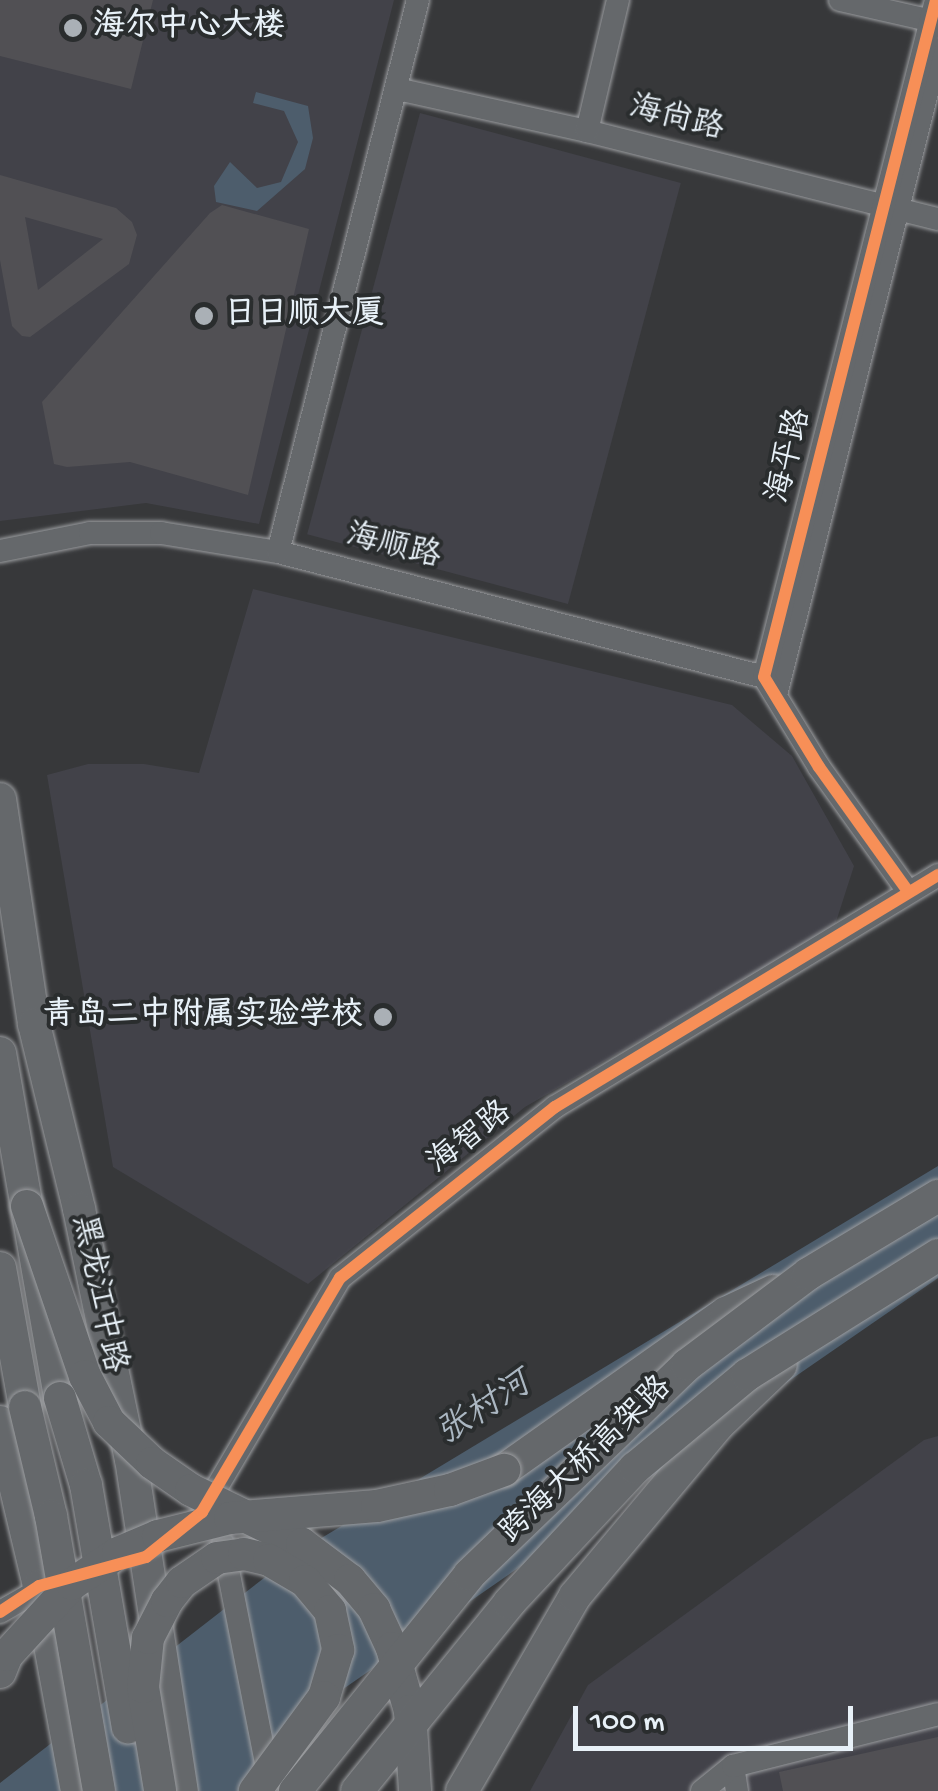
<!DOCTYPE html>
<html>
<head>
<meta charset="utf-8">
<style>
  body { margin:0 }
  #map { position:relative; width:938px; height:1791px; overflow:hidden; background:#37383a; font-family:"Gochi Hand","LXGW WenKai TC",sans-serif }
  div>[style] { position:absolute }
  [style*='--x'] { left:calc(var(--x)*1px); top:calc(var(--y)*1px); width:calc(var(--w)*1px); rotate:calc(var(--a)*1deg) }
  .built>* { inset:0; background:#424249; transform-origin:0 0 }
  .water>* { inset:0; background:#4d5d6c }
  .building>* { inset:0; background:#515054 }
  .roads { filter:drop-shadow(0 0 2px #9b9da0) drop-shadow(0 0 2px #9b9da0) }
  .minor>* { height:22px; margin:-11px; padding:0 11px; transform-origin:11px; border-radius:11px; background:#65686b }
  .highway>* { height:32px; margin:-16px; padding:0 16px; transform-origin:16px; border-radius:16px; background:#65686b }
  .bridges { filter:drop-shadow(0 0 2px #9b9da0) drop-shadow(0 0 2px #9b9da0) }
  .highway-bridge>* { height:32px; margin:-16px; padding:0 16px; transform-origin:16px; border-radius:16px; background:#65686b }
  .cycleway>* { height:12px; margin:-6px; padding:0 6px; transform-origin:6px; border-radius:6px; background:#f78f57 }
  .dots>* { width:28px; height:28px; translate:-50% -50%; box-sizing:border-box; border:5px solid #2a2d2e; border-radius:50% }
  span { translate:-50% -50%; white-space:nowrap; text-align:center; line-height:1.15; -webkit-text-stroke:8px #2a2d2e; paint-order:stroke }
  .poi-label { font-size:32px; color:#e8f1f8; font-weight:700 }
  .left { translate:0 -50%; text-align:left }
  .right { translate:-100% -50%; text-align:right }
  .street-label { font-size:32px; color:#e8f1f8 }
  .water-label { font-size:35px; color:#abb7c2; font-style:italic }
  .scale { position:absolute; left:573px; top:1706px; width:280px; height:45px; box-sizing:border-box; border:5px solid #e8f1f8; border-top:0; padding-left:12px; font-size:30px; line-height:35px; white-space:nowrap; color:#e8f1f8; -webkit-text-stroke:8px #2a2d2e; paint-order:stroke }
</style>
</head>
<body>
<div id="map">
  <div class="built">
    <div style="clip-path:polygon(0 0,394px 0,259px 524px,146px 503px,0 521px)"></div>
    <div style="left:420px;top:113px;width:270px;height:436px;rotate:15deg"></div>
    <div style="clip-path:polygon(253px 589px,732px 705px,792px 756px,854px 866px,834px 928px,525px 1107px,308px 1284px,113px 1167px,47px 775px,88px 764px,144px 764px,199px 773px)"></div>
    <div style="clip-path:polygon(938px 1436px,938px 1791px,530px 1791px,588px 1685px,924px 1440px)"></div>
  </div>
  <div class="water">
    <div style="clip-path:polygon(256px 92px,308px 106px,313px 138px,305px 169px,257px 211px,216px 202px,214px 186px,230px 162px,257px 188px,281px 182px,298px 142px,284px 111px,253px 103px)"></div>
    <div style="clip-path:polygon(938px 1166px,938px 1278px,307px 1714px,241px 1791px,0 1791px,0 1783px,295px 1554px)"></div>
  </div>
  <div class="building">
    <div style="clip-path:polygon(0 0,153px 0,131px 89px,0 56px)"></div>
    <div style="clip-path:polygon(evenodd,0 175px,116px 208px,132px 222px,137px 235px,129px 264px,30px 337px,22px 336px,12px 326px,0 260px,0 175px,25px 217px,103px 239px,38px 290px,25px 217px)"></div>
    <div style="clip-path:polygon(222px 205px,309px 229px,248px 495px,130px 462px,67px 467px,54px 464px,42px 402px,210px 213px)"></div>
    <div style="clip-path:polygon(938px 1737px,938px 1791px,783px 1791px,779px 1772px)"></div>
  </div>
  <div class="roads">
    <div class="minor">
      <div style="--x:840;--y:0;--w:90;--a:12.8"></div>
      <div style="--x:397;--y:89;--w:195;--a:12.5"></div>
      <div style="--x:587;--y:131;--w:362;--a:14.1"></div>
      <div style="--x:587;--y:131;--w:135;--a:-76.7"></div>
      <div style="--x:0;--y:551;--w:92;--a:-11.3"></div>
      <div style="--x:90;--y:533;--w:71;--a:0"></div>
      <div style="--x:161;--y:533;--w:119;--a:9.2"></div>
      <div style="--x:278;--y:552;--w:502;--a:14.42"></div>
      <div style="--x:278;--y:552;--w:569;--a:-75.77"></div>
      <div style="--x:776;--y:695;--w:666;--a:-75.92"></div>
      <div style="--x:907;--y:890;--w:151;--a:-125.6"></div>
      <div style="--x:819;--y:767;--w:105;--a:-121.4"></div>
      <div style="--x:764;--y:677;--w:699;--a:-75.74"></div>
      <div style="--x:204;--y:1509;--w:268;--a:-59.5"></div>
      <div style="--x:340;--y:1278;--w:275;--a:-38.5"></div>
      <div style="--x:555;--y:1107;--w:448;--a:-31.2"></div>
      <div style="--x:223;--y:1544;--w:238;--a:78.9"></div>
      <div style="--x:0;--y:1612;--w:56;--a:-29.7"></div>
      <div style="--x:733;--y:1766;--w:25;--a:81"></div>
      <div style="--x:702;--y:1791;--w:40;--a:-39"></div>
      <div style="--x:733;--y:1766;--w:211;--a:-14.2"></div>
    </div>
    <div class="highway">
      <div style="--x:0;--y:799;--w:228;--a:81.4"></div>
      <div style="--x:34;--y:1024;--w:190;--a:76.3"></div>
      <div style="--x:79;--y:1209;--w:255;--a:78.3"></div>
      <div style="--x:131;--y:1459;--w:336;--a:81.3"></div>
      <div style="--x:0;--y:1053;--w:350;--a:80.1"></div>
      <div style="--x:0;--y:1268;--w:141;--a:79.8"></div>
      <div style="--x:0;--y:1422;--w:169;--a:76.6"></div>
      <div style="--x:39;--y:1586;--w:208;--a:79.5"></div>
      <div style="--x:504;--y:1470;--w:272;--a:-35.3"></div>
      <div style="--x:726;--y:1313;--w:52;--a:-25.1"></div>
      <div style="--x:462;--y:1791;--w:225;--a:-59.9"></div>
      <div style="--x:575;--y:1596;--w:222;--a:-50.1"></div>
      <div style="--x:717;--y:1426;--w:88;--a:-43.6"></div>
    </div>
  </div>
  <div class="bridges">
    <div class="highway-bridge">
      <div style="--x:27;--y:1206;--w:180;--a:71.2"></div>
      <div style="--x:85;--y:1376;--w:52;--a:62.4"></div>
      <div style="--x:109;--y:1422;--w:59;--a:43.6"></div>
      <div style="--x:152;--y:1463;--w:47;--a:34.7"></div>
      <div style="--x:191;--y:1490;--w:123;--a:25.9"></div>
      <div style="--x:302;--y:1544;--w:60;--a:36.9"></div>
      <div style="--x:350;--y:1580;--w:38;--a:50"></div>
      <div style="--x:374;--y:1609;--w:43;--a:65.2"></div>
      <div style="--x:392;--y:1648;--w:66;--a:74.1"></div>
      <div style="--x:410;--y:1711;--w:80;--a:86.4"></div>
      <div style="--x:60;--y:1398;--w:91;--a:73.4"></div>
      <div style="--x:86;--y:1485;--w:246;--a:80.2"></div>
      <div style="--x:25;--y:1407;--w:112;--a:76.6"></div>
      <div style="--x:51;--y:1516;--w:279;--a:80.1"></div>
      <div style="--x:0;--y:1672;--w:18;--a:-68"></div>
      <div style="--x:7;--y:1655;--w:96;--a:-47.5"></div>
      <div style="--x:72;--y:1584;--w:55;--a:-34"></div>
      <div style="--x:118;--y:1553;--w:43;--a:-23"></div>
      <div style="--x:158;--y:1536;--w:74;--a:-14"></div>
      <div style="--x:230;--y:1518;--w:147;--a:-4.7"></div>
      <div style="--x:377;--y:1506;--w:75;--a:-12.4"></div>
      <div style="--x:450;--y:1490;--w:58;--a:-20.3"></div>
      <div style="--x:160;--y:1790;--w:104;--a:-99.4"></div>
      <div style="--x:143;--y:1687;--w:49;--a:-84.2"></div>
      <div style="--x:148;--y:1638;--w:42;--a:-62.8"></div>
      <div style="--x:167;--y:1601;--w:24;--a:-52"></div>
      <div style="--x:182;--y:1582;--w:42;--a:-34.4"></div>
      <div style="--x:217;--y:1558;--w:27;--a:-8"></div>
      <div style="--x:244;--y:1554;--w:26;--a:13"></div>
      <div style="--x:269;--y:1560;--w:42;--a:30.3"></div>
      <div style="--x:305;--y:1581;--w:39;--a:50"></div>
      <div style="--x:330;--y:1611;--w:40;--a:78"></div>
      <div style="--x:338;--y:1650;--w:49;--a:106.6"></div>
      <div style="--x:324;--y:1697;--w:117;--a:126.3"></div>
      <div style="--x:295;--y:1791;--w:277;--a:-51.1"></div>
      <div style="--x:469;--y:1575;--w:303;--a:-43.9"></div>
      <div style="--x:687;--y:1365;--w:151;--a:-36.9"></div>
      <div style="--x:808;--y:1274;--w:152;--a:-31"></div>
      <div style="--x:357;--y:1791;--w:242;--a:-51"></div>
      <div style="--x:509;--y:1603;--w:185;--a:-47"></div>
      <div style="--x:635;--y:1468;--w:146;--a:-39.7"></div>
      <div style="--x:747;--y:1375;--w:226;--a:-32.1"></div>
    </div>
  </div>
  <div class="cycleway">
    <div style="--x:907;--y:890;--w:151;--a:-125.6"></div>
    <div style="--x:819;--y:767;--w:105;--a:-121.4"></div>
    <div style="--x:764;--y:677;--w:699;--a:-75.74"></div>
    <div style="--x:0;--y:1612;--w:47;--a:-33.7"></div>
    <div style="--x:39;--y:1586;--w:111;--a:-15.2"></div>
    <div style="--x:146;--y:1557;--w:72;--a:-38.8"></div>
    <div style="--x:202;--y:1512;--w:272;--a:-59.5"></div>
    <div style="--x:340;--y:1278;--w:275;--a:-38.5"></div>
    <div style="--x:555;--y:1107;--w:448;--a:-31.2"></div>
  </div>
  <div class="dots">
    <div style="left:73px;top:28px;background:#aab0b6"></div>
    <div style="left:204px;top:316px;background:#aab0b6"></div>
    <div style="left:383px;top:1017px;background:#aab0b6"></div>
  </div>
  <div class="poi-label">
    <span class="left" style="left:93px;top:28px">海尔中心大楼</span>
    <span class="left" style="left:224px;top:316px">日日顺大厦</span>
    <span class="right" style="left:363px;top:1017px">青岛二中附属实验学校</span>
  </div>
  <div class="street-label">
    <span style="left:676px;top:120px;rotate:14deg">海尚路</span>
    <span style="left:791px;top:456px;rotate:-76deg">海平路</span>
    <span style="left:393px;top:548px;rotate:14deg">海顺路</span>
    <span style="left:471px;top:1139px;rotate:-38deg">海智路</span>
    <span style="left:97px;top:1294px;rotate:78deg">黑龙江中路</span>
    <span style="left:587px;top:1461px;rotate:-44deg">跨海大桥高架路</span>
  </div>
  <div class="water-label">
    <span style="left:485px;top:1411px;rotate:-33deg">张村河</span>
  </div>
  <div class="scale">100 m</div>
</div>
</body>
</html>
